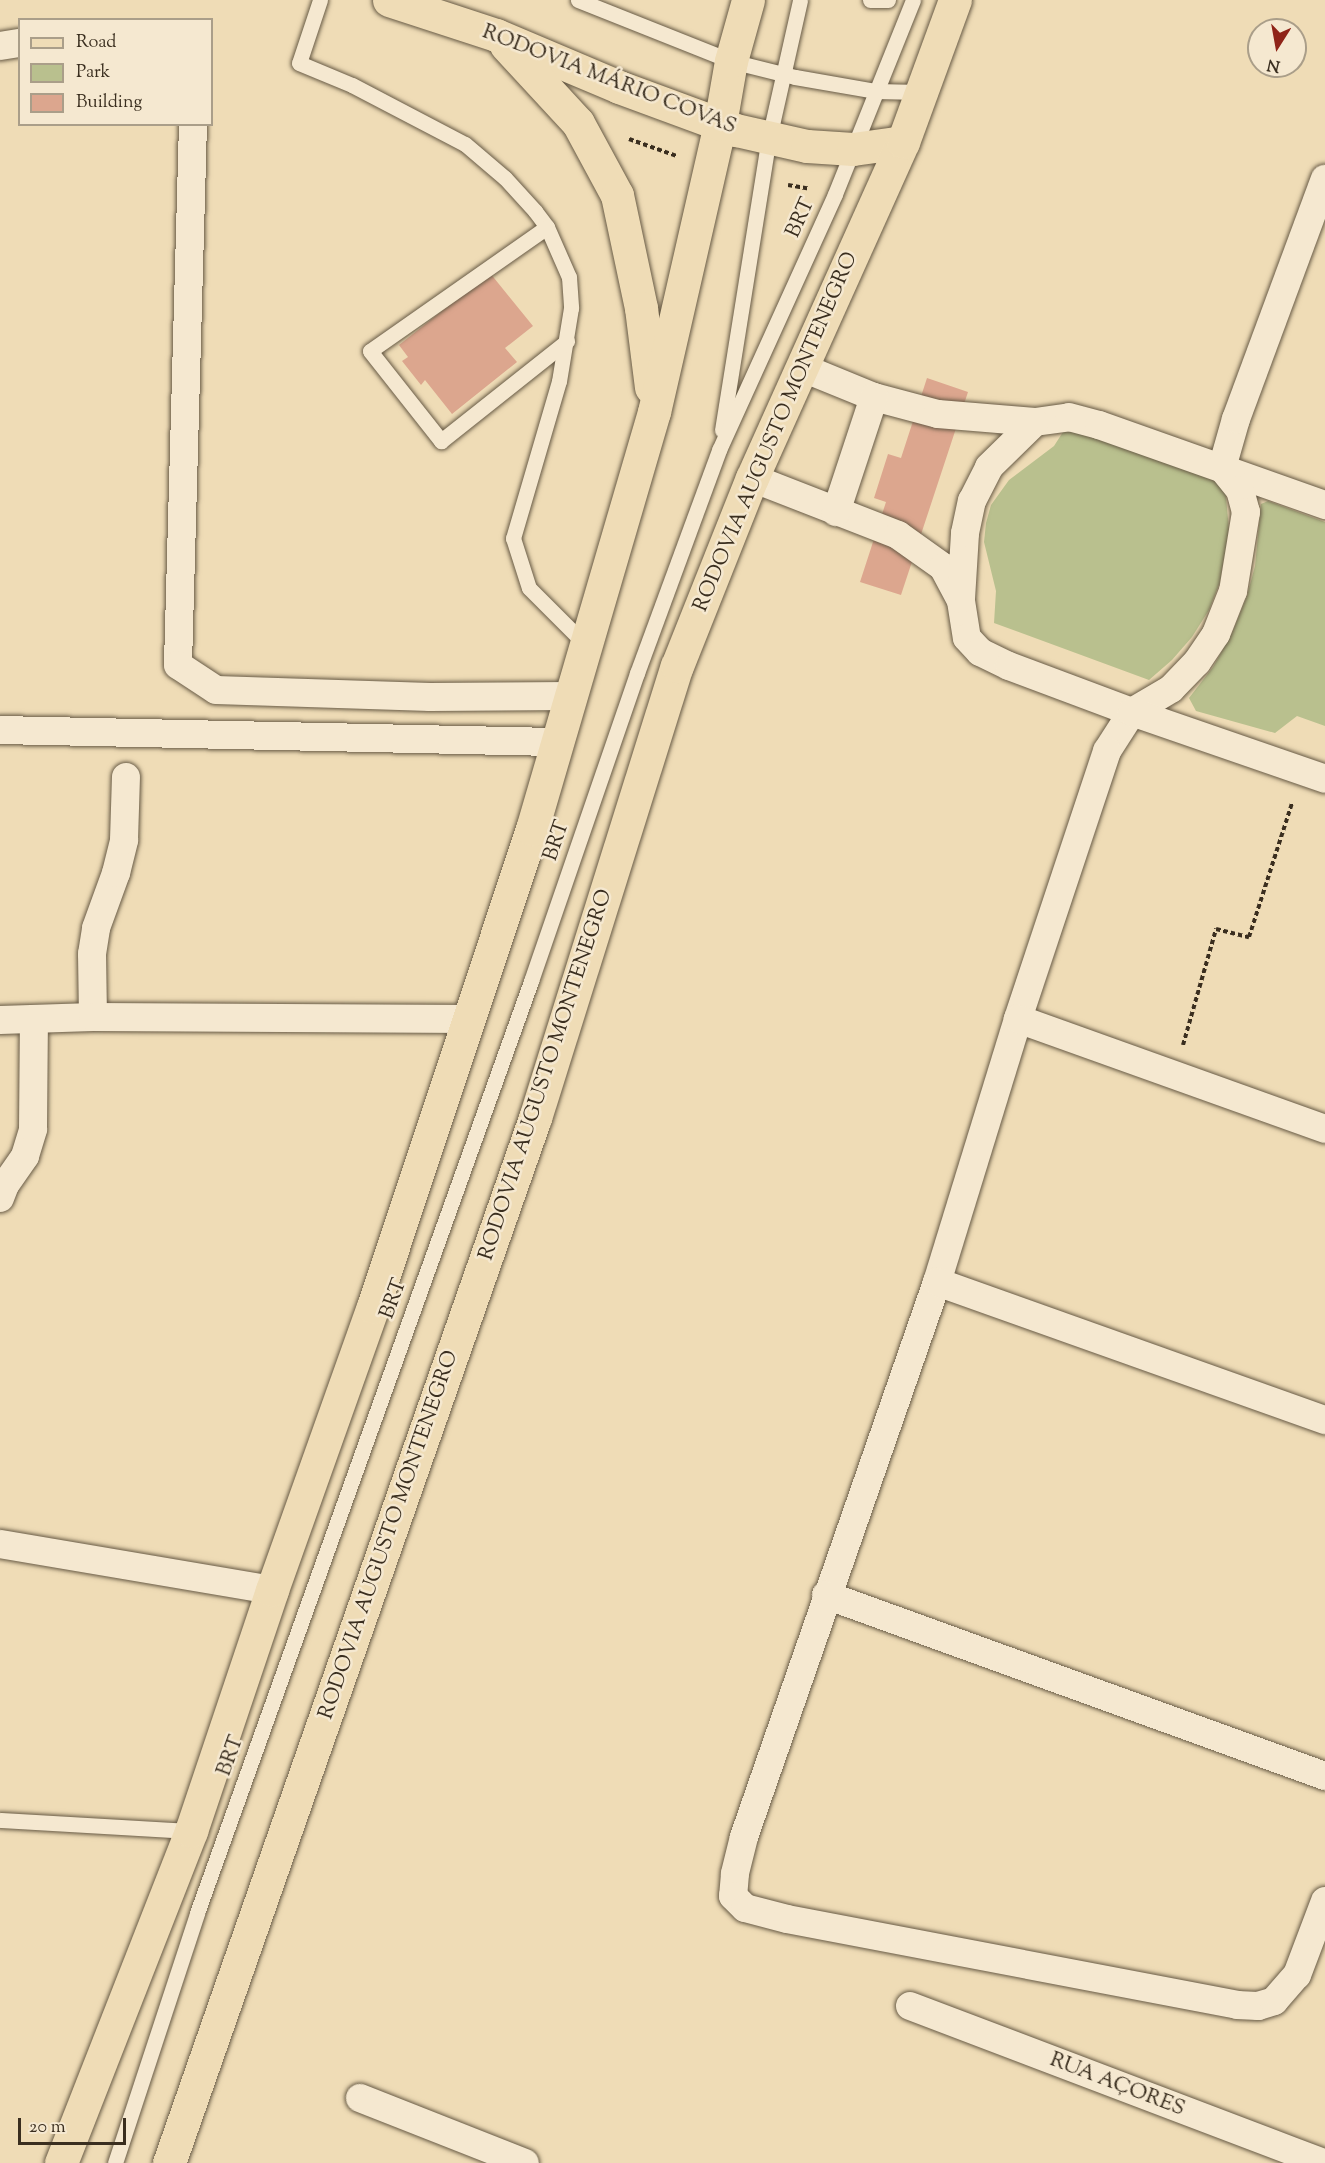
<!DOCTYPE html>
<html>
<head>
<meta charset="utf-8">
<style>
  body { margin:0 }
  #map { position:relative; width:1325px; height:2163px; overflow:hidden; background:#efdcb6; font-family:"Sorts Mill Goudy",serif }
  div>[style] { position:absolute }
  [style*='--x'] { left:calc(var(--x)*1px); top:calc(var(--y)*1px); width:calc(var(--w)*1px); rotate:calc(var(--a)*1deg) }
  .green>* { inset:0; background:#b9c08e }
  .building>* { inset:0; background:#dca68e }
  .path>* { height:4px; margin-top:-2px; transform-origin:0; background:repeating-linear-gradient(90deg,#3a2e1f 0 4.5px,transparent 0 7.5px) }
  .roads { filter:drop-shadow(0 0 2px #675a45) drop-shadow(0 0 2px #675a45) }
  .service>* { height:15px; margin:-7.5px; padding:0 7.5px; transform-origin:7.5px; border-radius:7.5px; background:#f5e8d0 }
  .minor>* { height:28px; margin:-14px; padding:0 14px; transform-origin:14px; border-radius:14px; background:#f5e8d0 }
  .primary>* { height:33px; margin:-16.5px; padding:0 16.5px; transform-origin:16.5px; border-radius:16.5px; background:#efdcb6 }
  span { translate:-50% -50%; white-space:nowrap; text-align:center; line-height:1.15; -webkit-text-stroke:5px #f5e8d0; paint-order:stroke }
  .street-label { font-size:21px; color:#3a2e1f }
  .legend { position:absolute; left:18px; top:18px; width:195px; height:108px; box-sizing:border-box; background:#f5e8d0; border:2px solid #aa9e89; margin:0; padding:8px 10px; list-style:none; font-size:18px; color:#3a2e1f }
  .legend li { display:flex; align-items:center; gap:12px; height:30px }
  .legend b { width:30px; border:2px solid #aa9e89 }
  .north { position:absolute; left:1247px; top:18px; width:60px; height:60px; box-sizing:border-box; background:#f5e8d0; border:2px solid #aa9e89; border-radius:50%; rotate:191deg; font-size:16px; font-weight:700; line-height:24px; text-align:center; color:#3a2e1f }
  .north::after { content:''; display:block; margin:auto; width:21px; height:27px; background:#8f2418; clip-path:polygon(50% 0,100% 100%,50% 72%,0 100%) }
  .scale { position:absolute; left:18px; top:2118px; width:108px; height:27px; box-sizing:border-box; border:3px solid #3a2e1f; border-top:0; padding-left:8px; font-size:18px; line-height:21px; white-space:nowrap; color:#3a2e1f; -webkit-text-stroke:4px #f5e8d0; paint-order:stroke }
</style>
</head>
<body>
<div id="map">
  <div class="green">
    <div style="clip-path:polygon(1070px 421px,1224px 477px,1229px 529px,1220px 582px,1209px 610px,1192px 637px,1172px 660px,1149px 680px,994px 623px,996px 591px,984px 542px,986px 523px,991px 505px,1009px 480px,1054px 446px)"></div>
    <div style="clip-path:polygon(1268px 501px,1325px 522px,1325px 726px,1297px 716px,1275px 733px,1196px 711px,1189px 698px,1213px 667px,1232px 633px,1247px 596px,1255px 566px,1261px 504px)"></div>
  </div>
  <div class="building">
    <div style="clip-path:polygon(490px 273px,533px 326px,505px 348px,517px 362px,452px 414px,425px 380px,421px 385px,402px 361px,408px 357px,399px 345px)"></div>
    <div style="clip-path:polygon(927px 378px,968px 392px,901px 595px,860px 582px,886px 502px,874px 498px,888px 454px,901px 458px)"></div>
  </div>
  <div class="path">
    <div style="--x:629;--y:139;--w:51;--a:19.5"></div>
    <div style="--x:788;--y:185;--w:22;--a:10"></div>
    <div style="--x:1183;--y:1045;--w:121;--a:-74.1"></div>
    <div style="--x:1216;--y:929;--w:34;--a:14"></div>
    <div style="--x:1249;--y:937;--w:141;--a:-72.2"></div>
  </div>
  <div class="roads">
    <div class="service">
      <div style="--x:320;--y:0;--w:66;--a:108.4"></div>
      <div style="--x:299;--y:63;--w:57;--a:22.5"></div>
      <div style="--x:352;--y:85;--w:127;--a:27.6"></div>
      <div style="--x:465;--y:144;--w:52;--a:40.4"></div>
      <div style="--x:505;--y:178;--w:45;--a:47.7"></div>
      <div style="--x:535;--y:211;--w:20;--a:53"></div>
      <div style="--x:547;--y:227;--w:55;--a:66.3"></div>
      <div style="--x:569;--y:277;--w:31;--a:86"></div>
      <div style="--x:571;--y:308;--w:74;--a:99.3"></div>
      <div style="--x:559;--y:381;--w:164;--a:106.3"></div>
      <div style="--x:513;--y:538;--w:52;--a:72.3"></div>
      <div style="--x:529;--y:588;--w:82;--a:45"></div>
      <div style="--x:578;--y:0;--w:165;--a:21.7"></div>
      <div style="--x:731;--y:61;--w:66;--a:14"></div>
      <div style="--x:795;--y:77;--w:81;--a:9.9"></div>
      <div style="--x:875;--y:91;--w:46;--a:1.2"></div>
      <div style="--x:870;--y:0;--w:18;--a:0"></div>
      <div style="--x:547;--y:227;--w:216;--a:145"></div>
      <div style="--x:370;--y:351;--w:115;--a:51.7"></div>
      <div style="--x:441;--y:441;--w:161;--a:-38.4"></div>
      <div style="--x:722;--y:430;--w:296;--a:-80.9"></div>
      <div style="--x:769;--y:138;--w:141;--a:-77.3"></div>
      <div style="--x:0;--y:1820;--w:191;--a:3.3"></div>
      <div style="--x:115;--y:2163;--w:263;--a:-71.8"></div>
      <div style="--x:197;--y:1913;--w:990;--a:-70.28"></div>
      <div style="--x:531;--y:981;--w:326;--a:-71"></div>
      <div style="--x:637;--y:673;--w:238;--a:-69.8"></div>
      <div style="--x:719;--y:450;--w:281;--a:-65.6"></div>
      <div style="--x:835;--y:194;--w:209;--a:-68.1"></div>
    </div>
    <div class="minor">
      <div style="--x:0;--y:46;--w:20;--a:-9"></div>
      <div style="--x:193;--y:124;--w:541;--a:91.59"></div>
      <div style="--x:178;--y:665;--w:45;--a:33.3"></div>
      <div style="--x:216;--y:690;--w:214;--a:1.9"></div>
      <div style="--x:430;--y:697;--w:139;--a:-0.4"></div>
      <div style="--x:803;--y:368;--w:77;--a:22.2"></div>
      <div style="--x:874;--y:397;--w:66;--a:14.9"></div>
      <div style="--x:938;--y:414;--w:97;--a:4.7"></div>
      <div style="--x:1035;--y:422;--w:34;--a:-8"></div>
      <div style="--x:1069;--y:417;--w:31;--a:15"></div>
      <div style="--x:1099;--y:425;--w:240;--a:19.5"></div>
      <div style="--x:1222;--y:468;--w:28;--a:51"></div>
      <div style="--x:1240;--y:490;--w:23;--a:75"></div>
      <div style="--x:1246;--y:512;--w:80;--a:99.3"></div>
      <div style="--x:1233;--y:591;--w:46;--a:111.6"></div>
      <div style="--x:1216;--y:634;--w:34;--a:124"></div>
      <div style="--x:1197;--y:662;--w:37;--a:134"></div>
      <div style="--x:1171;--y:689;--w:45;--a:149.5"></div>
      <div style="--x:1132;--y:712;--w:46;--a:122.7"></div>
      <div style="--x:1107;--y:751;--w:282;--a:108.4"></div>
      <div style="--x:1018;--y:1019;--w:275;--a:107.1"></div>
      <div style="--x:937;--y:1282;--w:588;--a:109.18"></div>
      <div style="--x:744;--y:1837;--w:38;--a:104"></div>
      <div style="--x:735;--y:1874;--w:22;--a:95"></div>
      <div style="--x:733;--y:1896;--w:17;--a:45"></div>
      <div style="--x:745;--y:1908;--w:43;--a:14.7"></div>
      <div style="--x:787;--y:1919;--w:458;--a:10.8"></div>
      <div style="--x:1237;--y:2005;--w:21;--a:3"></div>
      <div style="--x:1258;--y:2006;--w:17;--a:-17"></div>
      <div style="--x:1274;--y:2001;--w:35;--a:-49"></div>
      <div style="--x:1297;--y:1975;--w:79;--a:-69.3"></div>
      <div style="--x:1222;--y:468;--w:51;--a:-74.1"></div>
      <div style="--x:1236;--y:419;--w:256;--a:-69.7"></div>
      <div style="--x:752;--y:478;--w:157;--a:21.3"></div>
      <div style="--x:898;--y:535;--w:55;--a:35.4"></div>
      <div style="--x:943;--y:567;--w:38;--a:62"></div>
      <div style="--x:961;--y:601;--w:37;--a:81"></div>
      <div style="--x:967;--y:638;--w:19;--a:47"></div>
      <div style="--x:980;--y:652;--w:32;--a:26"></div>
      <div style="--x:1009;--y:666;--w:131;--a:20.5"></div>
      <div style="--x:1132;--y:712;--w:204;--a:19.1"></div>
      <div style="--x:836;--y:512;--w:121;--a:-71.7"></div>
      <div style="--x:961;--y:599;--w:66;--a:-86.5"></div>
      <div style="--x:965;--y:533;--w:33;--a:-78"></div>
      <div style="--x:972;--y:501;--w:38;--a:-63"></div>
      <div style="--x:989;--y:467;--w:64;--a:-44.4"></div>
      <div style="--x:0;--y:730;--w:556;--a:1.24"></div>
      <div style="--x:93;--y:1017;--w:63;--a:-90.9"></div>
      <div style="--x:92;--y:954;--w:26;--a:-81"></div>
      <div style="--x:96;--y:928;--w:59;--a:-70"></div>
      <div style="--x:116;--y:873;--w:34;--a:-76"></div>
      <div style="--x:124;--y:840;--w:63;--a:-88.2"></div>
      <div style="--x:1018;--y:1019;--w:326;--a:19.7"></div>
      <div style="--x:0;--y:1020;--w:93;--a:-1.8"></div>
      <div style="--x:93;--y:1017;--w:378;--a:0.3"></div>
      <div style="--x:0;--y:1198;--w:14;--a:-69"></div>
      <div style="--x:5;--y:1185;--w:35;--a:-55"></div>
      <div style="--x:25;--y:1156;--w:28;--a:-73"></div>
      <div style="--x:33;--y:1129;--w:108;--a:-89.5"></div>
      <div style="--x:937;--y:1282;--w:412;--a:19.6"></div>
      <div style="--x:0;--y:1544;--w:276;--a:9.6"></div>
      <div style="--x:826;--y:1595;--w:531;--a:19.94"></div>
      <div style="--x:910;--y:2006;--w:442;--a:20.8"></div>
      <div style="--x:360;--y:2098;--w:177;--a:21.5"></div>
    </div>
    <div class="primary">
      <div style="--x:389;--y:0;--w:113;--a:18.1"></div>
      <div style="--x:496;--y:35;--w:134;--a:22.9"></div>
      <div style="--x:619;--y:87;--w:125;--a:20.2"></div>
      <div style="--x:736;--y:130;--w:73;--a:12.7"></div>
      <div style="--x:807;--y:146;--w:46;--a:3.7"></div>
      <div style="--x:853;--y:149;--w:50;--a:-8"></div>
      <div style="--x:506;--y:45;--w:106;--a:47.3"></div>
      <div style="--x:578;--y:123;--w:82;--a:61.6"></div>
      <div style="--x:617;--y:195;--w:116;--a:78"></div>
      <div style="--x:641;--y:308;--w:80;--a:82.8"></div>
      <div style="--x:61;--y:2163;--w:357;--a:-68.6"></div>
      <div style="--x:191;--y:1831;--w:254;--a:-71.4"></div>
      <div style="--x:272;--y:1590;--w:300;--a:-70.4"></div>
      <div style="--x:373;--y:1307;--w:504;--a:-71.6"></div>
      <div style="--x:532;--y:829;--w:434;--a:-73.7"></div>
      <div style="--x:654;--y:412;--w:295;--a:-77.1"></div>
      <div style="--x:720;--y:124;--w:64;--a:-80.1"></div>
      <div style="--x:731;--y:61;--w:63;--a:-74.4"></div>
      <div style="--x:169;--y:2163;--w:1107;--a:-70.7"></div>
      <div style="--x:535;--y:1118;--w:474;--a:-72.6"></div>
      <div style="--x:677;--y:666;--w:202;--a:-68.3"></div>
      <div style="--x:752;--y:478;--w:368;--a:-65.8"></div>
      <div style="--x:903;--y:142;--w:151;--a:-69.9"></div>
    </div>
  </div>
  <div class="street-label">
    <span style="left:609px;top:80px;rotate:21deg">RODOVIA MÁRIO COVAS</span>
    <span style="left:801px;top:218px;rotate:-66deg">BRT</span>
    <span style="left:776px;top:432px;rotate:-67deg">RODOVIA AUGUSTO MONTENEGRO</span>
    <span style="left:557px;top:841px;rotate:-71deg">BRT</span>
    <span style="left:546px;top:1075px;rotate:-72deg">RODOVIA AUGUSTO MONTENEGRO</span>
    <span style="left:394px;top:1299px;rotate:-70deg">BRT</span>
    <span style="left:389px;top:1535px;rotate:-71deg">RODOVIA AUGUSTO MONTENEGRO</span>
    <span style="left:231px;top:1756px;rotate:-70deg">BRT</span>
    <span style="left:1117px;top:2085px;rotate:21deg">RUA AÇORES</span>
  </div>
  <ul class="legend">
  <li><b style="height:8px;background:#efdcb6"></b>Road</li>
  <li><b style="height:16px;background:#b9c08e"></b>Park</li>
  <li><b style="height:16px;background:#dca68e"></b>Building</li>
  </ul>
  <div class="north">N</div>
  <div class="scale">20 m</div>
</div>
</body>
</html>
